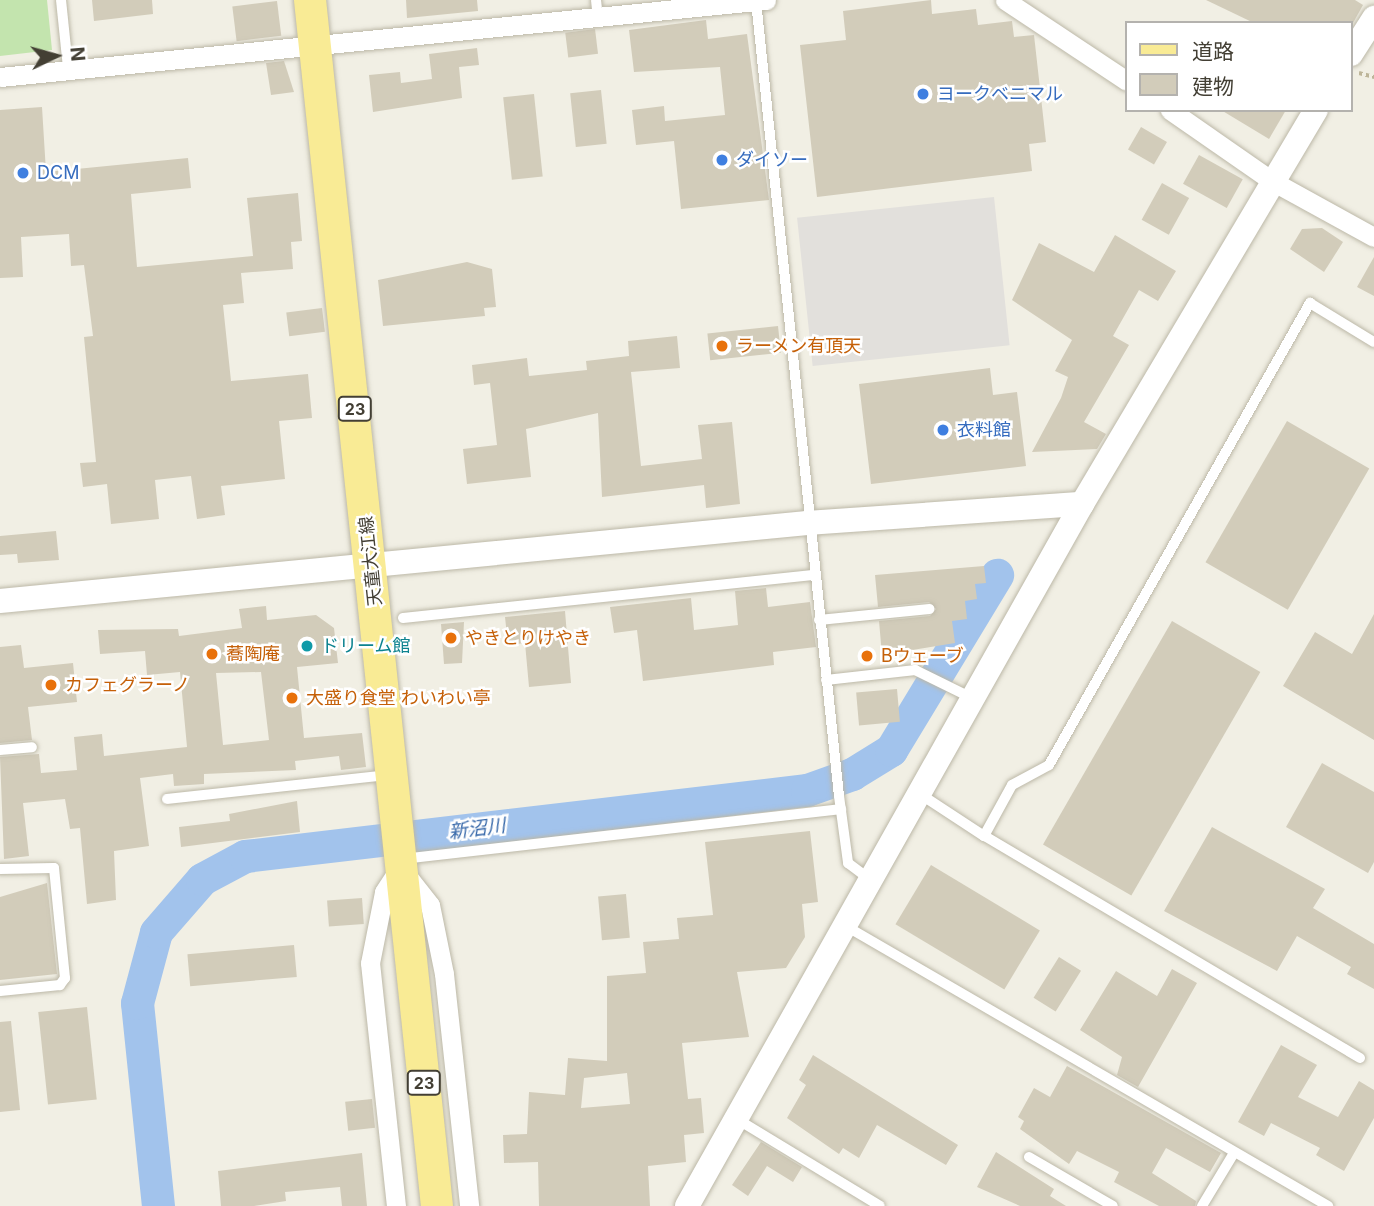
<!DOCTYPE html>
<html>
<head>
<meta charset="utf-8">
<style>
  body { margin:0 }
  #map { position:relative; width:1374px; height:1206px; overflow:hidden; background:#f1efe4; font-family:Inter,"Noto Sans JP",sans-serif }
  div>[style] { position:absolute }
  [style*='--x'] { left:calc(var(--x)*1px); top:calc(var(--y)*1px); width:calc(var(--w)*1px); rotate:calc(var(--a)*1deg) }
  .green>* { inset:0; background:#c3e4ae }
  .parking>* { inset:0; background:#e2e0dc; transform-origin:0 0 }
  .river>* { height:33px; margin:-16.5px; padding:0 16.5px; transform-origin:16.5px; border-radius:16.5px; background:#a2c3ec }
  .building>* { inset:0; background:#d2ccba; transform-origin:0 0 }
  .path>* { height:3.5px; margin-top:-1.75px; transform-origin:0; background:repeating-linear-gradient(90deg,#bdb599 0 3.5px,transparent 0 7px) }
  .roads { filter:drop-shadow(0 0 2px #bcb8a7) drop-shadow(0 0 2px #bcb8a7) }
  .service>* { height:10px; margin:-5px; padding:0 5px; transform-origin:5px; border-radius:5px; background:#fff }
  .minor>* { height:19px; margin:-9.5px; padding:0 9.5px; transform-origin:9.5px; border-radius:9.5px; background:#fff }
  .tertiary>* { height:24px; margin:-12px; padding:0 12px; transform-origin:12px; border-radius:12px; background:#fff }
  .primary>* { height:32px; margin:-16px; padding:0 16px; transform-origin:16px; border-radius:16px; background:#f9eb95 }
  .dots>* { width:19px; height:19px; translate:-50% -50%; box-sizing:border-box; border:4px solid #fff; border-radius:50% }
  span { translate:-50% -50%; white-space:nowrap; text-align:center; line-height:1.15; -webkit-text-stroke:5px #fff; paint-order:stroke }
  .shield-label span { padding:2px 5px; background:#fff; border:2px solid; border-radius:5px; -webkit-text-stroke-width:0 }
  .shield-label { font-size:16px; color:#433f34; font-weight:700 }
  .shop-label { font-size:18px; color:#366cbe }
  .left { translate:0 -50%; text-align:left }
  .food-label { font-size:18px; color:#c56008 }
  .street-label { font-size:18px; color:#433f34 }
  .culture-label { font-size:18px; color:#0d838f }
  .water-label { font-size:19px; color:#3466a8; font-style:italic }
  .legend { position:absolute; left:1125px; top:21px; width:228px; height:91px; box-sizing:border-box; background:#fff; border:2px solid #b4b2ae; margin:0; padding:9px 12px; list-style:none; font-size:21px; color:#433f34 }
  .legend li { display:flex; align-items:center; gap:14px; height:35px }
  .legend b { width:35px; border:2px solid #b4b2ae }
  .north { position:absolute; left:21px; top:21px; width:70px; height:70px; -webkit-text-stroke:5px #fff; paint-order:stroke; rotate:85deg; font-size:19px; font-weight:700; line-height:28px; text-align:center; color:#433f34 }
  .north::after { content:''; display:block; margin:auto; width:24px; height:32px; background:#433f34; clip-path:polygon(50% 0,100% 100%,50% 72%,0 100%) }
</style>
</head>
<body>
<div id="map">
  <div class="green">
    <div style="clip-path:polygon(0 0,47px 0,52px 50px,0 56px)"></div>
  </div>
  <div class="parking">
    <div style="left:994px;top:197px;width:149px;height:198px;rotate:84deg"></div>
  </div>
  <div class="river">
    <div style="--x:158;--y:1206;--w:204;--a:-95.9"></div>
    <div style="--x:137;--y:1003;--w:73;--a:-75"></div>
    <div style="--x:156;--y:932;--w:70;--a:-49"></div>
    <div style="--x:202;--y:879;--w:49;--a:-28.1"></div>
    <div style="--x:245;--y:856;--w:566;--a:-6.7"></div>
    <div style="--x:807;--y:790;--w:48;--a:-19.6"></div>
    <div style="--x:852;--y:774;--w:46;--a:-31.6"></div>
    <div style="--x:891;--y:750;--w:205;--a:-58.8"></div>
  </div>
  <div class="building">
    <div style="clip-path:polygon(92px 0,152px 0,153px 14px,94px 21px)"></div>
    <div style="clip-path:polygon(406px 0,477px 0,478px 11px,407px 18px)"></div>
    <div style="clip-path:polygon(931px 0,932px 14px,976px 9px,978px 25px,1012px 21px,1014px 37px,1034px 35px,1046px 142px,1029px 144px,1032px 171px,817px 197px,800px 45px,846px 40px,843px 11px)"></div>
    <div style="clip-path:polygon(1206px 0,1355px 0,1363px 5px,1353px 23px,1254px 23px)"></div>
    <div style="left:277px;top:1px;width:35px;height:45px;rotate:83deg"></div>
    <div style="clip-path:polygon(706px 20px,708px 39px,747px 34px,769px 200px,681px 209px,674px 141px,636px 145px,632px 110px,664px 106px,665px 121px,725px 115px,720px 67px,634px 72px,629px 30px)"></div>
    <div style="left:595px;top:29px;width:25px;height:30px;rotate:83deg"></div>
    <div style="clip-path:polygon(477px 48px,479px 65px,459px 67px,462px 98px,373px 112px,369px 75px,400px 72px,401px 83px,432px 79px,429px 54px)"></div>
    <div style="clip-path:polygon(284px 61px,294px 92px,271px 95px,266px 63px)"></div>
    <div style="left:601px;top:90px;width:54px;height:31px;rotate:84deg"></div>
    <div style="left:534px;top:94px;width:83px;height:31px;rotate:84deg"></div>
    <div style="clip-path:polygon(42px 107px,46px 172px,188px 158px,191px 188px,131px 194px,137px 267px,253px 256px,247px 198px,298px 193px,302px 241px,291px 242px,293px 269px,241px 273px,244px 303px,223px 305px,231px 381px,308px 374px,312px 418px,279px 421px,285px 479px,221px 486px,225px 515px,197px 519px,191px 476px,155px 480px,159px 519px,111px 524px,107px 484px,83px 487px,80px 463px,96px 462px,84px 337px,93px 336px,84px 265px,71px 266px,69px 234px,21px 237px,23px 277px,0 278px,0 110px)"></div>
    <div style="clip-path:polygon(1221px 110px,1286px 110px,1269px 139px)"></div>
    <div style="left:1141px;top:127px;width:30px;height:26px;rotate:30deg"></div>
    <div style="left:1199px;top:155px;width:50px;height:33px;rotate:29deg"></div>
    <div style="left:1162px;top:183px;width:31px;height:42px;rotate:29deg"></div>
    <div style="clip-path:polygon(1322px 228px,1343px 242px,1324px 272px,1290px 249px,1302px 229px)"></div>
    <div style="clip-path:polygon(1115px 235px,1176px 271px,1158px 301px,1139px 290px,1113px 336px,1129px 345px,1084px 422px,1106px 434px,1097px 449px,1032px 452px,1061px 398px,1068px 377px,1055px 371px,1072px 340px,1012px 300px,1039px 243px,1094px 272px)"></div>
    <div style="clip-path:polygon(1374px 257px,1374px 296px,1357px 287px)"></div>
    <div style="clip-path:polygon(467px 262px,492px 269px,496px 307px,484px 308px,485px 316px,383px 326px,378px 280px)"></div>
    <div style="left:322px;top:308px;width:24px;height:36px;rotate:83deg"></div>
    <div style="left:778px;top:326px;width:27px;height:71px;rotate:84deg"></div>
    <div style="clip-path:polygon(677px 336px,680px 368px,631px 372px,641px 466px,702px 459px,698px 425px,732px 422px,740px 504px,706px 508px,704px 485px,602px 497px,598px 413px,526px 429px,531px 477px,467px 484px,463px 449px,497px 445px,490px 383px,474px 385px,472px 365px,527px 358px,529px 376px,587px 370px,586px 361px,629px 356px,628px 341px)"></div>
    <div style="clip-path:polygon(990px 368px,993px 395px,1017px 392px,1026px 466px,871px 484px,859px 384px)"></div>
    <div style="left:1287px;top:421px;width:95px;height:163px;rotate:30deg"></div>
    <div style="clip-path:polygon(56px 531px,59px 560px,18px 563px,17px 554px,0 555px,0 536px)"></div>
    <div style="clip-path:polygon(984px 566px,986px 583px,975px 584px,977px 599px,965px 601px,967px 619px,952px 621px,955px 643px,882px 655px,879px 621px,930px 616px,936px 609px,929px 602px,878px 607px,875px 575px)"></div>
    <div style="clip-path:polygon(766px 588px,768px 607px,810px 602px,816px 647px,773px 652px,774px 665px,643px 681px,637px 630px,614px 633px,610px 607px,691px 598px,694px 630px,738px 625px,735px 591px)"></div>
    <div style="clip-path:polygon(evenodd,266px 606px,267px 620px,316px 615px,334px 628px,338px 663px,297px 667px,304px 738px,362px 733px,366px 767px,341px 770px,339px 756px,295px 761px,296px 770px,204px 774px,204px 784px,174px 786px,173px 774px,140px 778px,149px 846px,114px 851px,116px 900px,87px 904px,80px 828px,70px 829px,65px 799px,23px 803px,29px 856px,4px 859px,0 757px,39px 754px,41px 773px,77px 770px,74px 737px,102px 734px,104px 756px,187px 747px,180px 672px,147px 675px,145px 651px,100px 654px,98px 630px,178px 629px,179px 636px,242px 628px,239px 609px,266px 606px,261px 672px,269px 740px,223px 745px,216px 673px,261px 672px)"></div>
    <div style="clip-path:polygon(565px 611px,571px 683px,529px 687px,525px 643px,508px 645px,505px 617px)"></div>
    <div style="clip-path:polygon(1374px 614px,1374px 740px,1283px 686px,1315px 632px,1352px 654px)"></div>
    <div style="left:1172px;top:621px;width:102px;height:258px;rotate:30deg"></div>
    <div style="clip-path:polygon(464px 622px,462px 663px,444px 664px,441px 624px)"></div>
    <div style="clip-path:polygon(21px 645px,24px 668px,73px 663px,77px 702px,28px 707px,32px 740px,0 743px,0 647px)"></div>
    <div style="left:897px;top:689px;width:33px;height:41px;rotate:85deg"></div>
    <div style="clip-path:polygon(1322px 763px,1374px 792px,1374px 862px,1368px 873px,1286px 827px)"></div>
    <div style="clip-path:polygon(297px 801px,300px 832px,181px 847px,179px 827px,230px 821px,229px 814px)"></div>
    <div style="clip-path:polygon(1212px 827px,1325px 889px,1313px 908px,1374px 944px,1374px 989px,1347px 974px,1351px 967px,1297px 936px,1277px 971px,1164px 911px)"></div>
    <div style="clip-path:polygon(evenodd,810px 831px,818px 902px,802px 904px,805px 937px,786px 968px,737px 972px,749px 1037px,682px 1043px,688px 1099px,701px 1098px,704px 1133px,684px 1135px,686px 1162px,648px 1166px,650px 1206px,539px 1206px,538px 1162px,504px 1163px,503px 1135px,527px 1134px,529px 1092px,565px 1095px,568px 1058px,607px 1061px,607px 976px,646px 973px,643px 942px,679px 939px,677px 918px,713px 915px,705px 842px,810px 831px,627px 1073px,630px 1104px,581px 1108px,584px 1078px,627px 1073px)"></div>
    <div style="left:931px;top:865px;width:127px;height:69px;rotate:31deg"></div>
    <div style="clip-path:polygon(47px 883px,57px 974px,0 980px,0 897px)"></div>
    <div style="left:626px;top:894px;width:44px;height:28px;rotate:85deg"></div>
    <div style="left:362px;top:898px;width:26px;height:35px;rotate:86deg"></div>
    <div style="left:294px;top:945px;width:32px;height:107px;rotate:85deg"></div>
    <div style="left:1059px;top:957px;width:26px;height:48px;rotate:32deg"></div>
    <div style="clip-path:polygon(1172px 969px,1197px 983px,1138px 1087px,1117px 1075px,1122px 1057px,1080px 1030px,1116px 971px,1157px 996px)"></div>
    <div style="left:87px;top:1007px;width:93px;height:49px;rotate:84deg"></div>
    <div style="clip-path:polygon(11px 1021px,20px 1110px,0 1112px,0 1022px)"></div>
    <div style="clip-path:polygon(1281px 1045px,1317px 1065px,1298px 1097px,1338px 1117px,1359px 1081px,1374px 1090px,1374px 1118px,1344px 1171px,1316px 1155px,1320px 1148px,1271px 1123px,1264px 1136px,1238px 1122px)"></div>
    <div style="clip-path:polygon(813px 1055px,958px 1145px,946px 1165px,877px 1125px,859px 1158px,843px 1148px,839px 1154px,787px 1118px,806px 1085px,799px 1080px)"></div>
    <div style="clip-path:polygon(1067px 1066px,1221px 1153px,1210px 1172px,1166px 1148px,1152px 1173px,1196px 1201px,1195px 1206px,1159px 1206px,1114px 1182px,1119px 1172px,1077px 1151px,1069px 1164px,1020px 1129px,1024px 1121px,1018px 1117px,1034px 1088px,1050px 1097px)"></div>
    <div style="left:372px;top:1099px;width:29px;height:27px;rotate:84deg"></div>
    <div style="clip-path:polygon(761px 1142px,802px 1167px,793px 1182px,767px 1166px,748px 1196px,732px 1185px)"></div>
    <div style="clip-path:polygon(996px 1152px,1054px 1189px,1050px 1196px,1066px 1206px,1020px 1206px,977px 1187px)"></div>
    <div style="clip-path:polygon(362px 1153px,367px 1206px,342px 1206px,340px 1187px,285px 1192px,286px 1201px,254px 1206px,221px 1206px,218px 1171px)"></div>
  </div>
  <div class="path">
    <div style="--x:1359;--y:73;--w:16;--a:15"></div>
  </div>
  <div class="roads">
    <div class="service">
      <div style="--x:61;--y:0;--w:68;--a:84.1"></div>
      <div style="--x:596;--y:0;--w:19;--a:84"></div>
      <div style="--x:756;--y:1;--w:799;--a:84.04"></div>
      <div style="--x:839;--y:796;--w:68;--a:82.3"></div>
      <div style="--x:848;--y:863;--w:25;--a:37"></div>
      <div style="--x:403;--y:618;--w:412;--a:-6"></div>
      <div style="--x:819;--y:620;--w:111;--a:-5.7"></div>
      <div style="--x:826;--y:680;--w:90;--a:-6.4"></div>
      <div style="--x:915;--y:670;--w:64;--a:26.2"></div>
      <div style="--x:0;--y:750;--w:32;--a:-5"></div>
      <div style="--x:920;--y:794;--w:77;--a:33.3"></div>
      <div style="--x:167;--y:799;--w:223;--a:-6.2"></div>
      <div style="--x:403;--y:859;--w:441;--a:-6.5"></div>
      <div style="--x:0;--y:869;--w:54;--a:-1.1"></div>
      <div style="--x:54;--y:868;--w:111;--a:84.3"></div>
      <div style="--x:65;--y:978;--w:9;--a:126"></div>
      <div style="--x:60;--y:985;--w:60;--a:174.3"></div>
      <div style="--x:844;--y:925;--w:560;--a:30.14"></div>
      <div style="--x:1360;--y:1058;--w:437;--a:-149.4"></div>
      <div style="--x:984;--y:836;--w:58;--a:-61.2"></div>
      <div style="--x:1012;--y:785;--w:42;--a:-28.4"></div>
      <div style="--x:1049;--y:765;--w:531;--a:-60.54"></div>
      <div style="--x:1310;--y:303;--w:75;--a:31.4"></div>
      <div style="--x:737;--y:1119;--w:167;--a:31.3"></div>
      <div style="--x:1029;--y:1157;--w:97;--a:30.3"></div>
      <div style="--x:1202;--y:1206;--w:62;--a:-58.9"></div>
    </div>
    <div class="minor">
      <div style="--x:1005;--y:0;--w:146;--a:33.6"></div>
      <div style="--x:0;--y:77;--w:770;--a:-5.74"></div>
      <div style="--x:1170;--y:110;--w:124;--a:34.8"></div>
      <div style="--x:1272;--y:181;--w:116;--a:28.8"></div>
      <div style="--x:396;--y:1206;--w:244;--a:-96.1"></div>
      <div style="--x:370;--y:963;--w:72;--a:-78.8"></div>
      <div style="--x:384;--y:892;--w:30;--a:-57"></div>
      <div style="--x:400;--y:867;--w:48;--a:51.7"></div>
      <div style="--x:430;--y:905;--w:70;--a:78.5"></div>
      <div style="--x:444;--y:974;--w:233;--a:83.8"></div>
    </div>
    <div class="tertiary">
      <div style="--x:1351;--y:54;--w:43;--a:-57.4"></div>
      <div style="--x:0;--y:601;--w:811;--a:-5.52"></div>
      <div style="--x:807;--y:523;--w:276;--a:-4"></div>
      <div style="--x:687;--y:1206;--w:805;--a:-60.63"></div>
      <div style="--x:1082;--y:504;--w:458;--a:-59.3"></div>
    </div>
    <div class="primary">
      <div style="--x:310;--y:0;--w:1213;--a:83.99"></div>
    </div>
  </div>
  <div class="dots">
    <div style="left:923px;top:94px;background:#3f7fe0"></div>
    <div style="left:722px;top:160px;background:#3f7fe0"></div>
    <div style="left:23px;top:173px;background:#3f7fe0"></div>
    <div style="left:722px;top:346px;background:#e8710a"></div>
    <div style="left:943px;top:430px;background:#3f7fe0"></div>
    <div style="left:451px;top:638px;background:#e8710a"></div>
    <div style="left:307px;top:646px;background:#0f9aa8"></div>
    <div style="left:212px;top:654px;background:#e8710a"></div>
    <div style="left:867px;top:656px;background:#e8710a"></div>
    <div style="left:51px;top:685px;background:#e8710a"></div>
    <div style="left:292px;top:698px;background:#e8710a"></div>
  </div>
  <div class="shield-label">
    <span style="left:355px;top:409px">23</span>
    <span style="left:424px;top:1083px">23</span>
  </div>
  <div class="shop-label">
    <span class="left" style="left:937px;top:94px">ヨークベニマル</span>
    <span class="left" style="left:736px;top:160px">ダイソー</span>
    <span class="left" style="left:37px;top:173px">DCM</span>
    <span class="left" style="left:957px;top:430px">衣料館</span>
  </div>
  <div class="food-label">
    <span class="left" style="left:736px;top:346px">ラーメン有頂天</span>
    <span class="left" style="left:465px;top:638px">やきとりけやき</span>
    <span class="left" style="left:226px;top:654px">蕎陶庵</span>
    <span class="left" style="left:881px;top:656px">Bウェーブ</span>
    <span class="left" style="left:65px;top:685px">カフェグラーノ</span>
    <span class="left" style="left:306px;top:698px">大盛り食堂 わいわい亭</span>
  </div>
  <div class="street-label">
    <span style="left:371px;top:561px;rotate:-96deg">天童大江線</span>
  </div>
  <div class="culture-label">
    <span class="left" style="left:321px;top:646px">ドリーム館</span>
  </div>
  <div class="water-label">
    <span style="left:477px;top:829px;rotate:-7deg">新沼川</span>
  </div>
  <ul class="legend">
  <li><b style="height:9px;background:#f9eb95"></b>道路</li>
  <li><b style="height:19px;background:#d2ccba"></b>建物</li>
  </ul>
  <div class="north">N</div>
</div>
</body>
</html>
